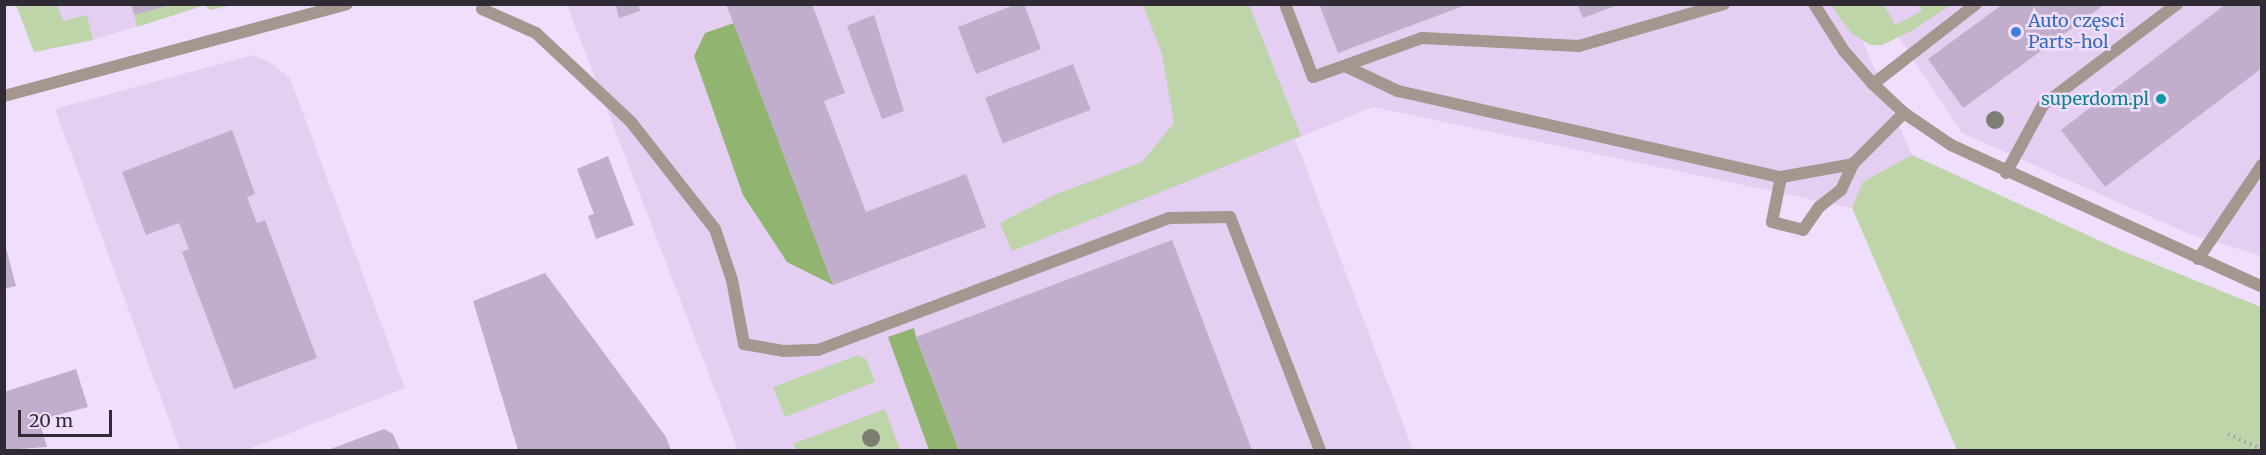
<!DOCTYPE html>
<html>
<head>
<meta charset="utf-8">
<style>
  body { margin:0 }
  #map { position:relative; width:2266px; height:455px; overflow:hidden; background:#f0defd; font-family:Merriweather,serif }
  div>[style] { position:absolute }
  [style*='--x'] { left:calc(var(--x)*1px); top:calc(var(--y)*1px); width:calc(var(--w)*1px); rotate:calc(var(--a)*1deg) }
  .built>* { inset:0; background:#e4cff2 }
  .green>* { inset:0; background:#bed5aa }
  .forest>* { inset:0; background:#91b470 }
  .building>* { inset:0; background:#c0aecc; transform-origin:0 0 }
  .path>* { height:4px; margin-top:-2px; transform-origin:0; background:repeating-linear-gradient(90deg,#a598af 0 1.5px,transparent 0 6px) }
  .lane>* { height:12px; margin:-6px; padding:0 6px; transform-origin:6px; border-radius:6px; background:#a59690 }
  .trees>* { width:18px; height:18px; margin:-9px; border-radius:50%; background:#7b7f72 }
  .dots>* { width:16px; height:16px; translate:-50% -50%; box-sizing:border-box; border:3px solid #f0defd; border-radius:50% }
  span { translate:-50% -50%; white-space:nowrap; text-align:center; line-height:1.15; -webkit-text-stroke:5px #f0defd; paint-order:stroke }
  .shop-label { font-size:18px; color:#366cbe }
  .left { translate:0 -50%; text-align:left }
  .culture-label { font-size:18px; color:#0d838f }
  .right { translate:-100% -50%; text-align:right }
  .frame { position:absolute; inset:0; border:6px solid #302a35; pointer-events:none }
  .scale { position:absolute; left:18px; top:410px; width:94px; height:27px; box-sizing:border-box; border:3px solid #302a35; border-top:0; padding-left:8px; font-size:18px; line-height:21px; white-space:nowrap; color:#302a35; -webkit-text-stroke:4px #f0defd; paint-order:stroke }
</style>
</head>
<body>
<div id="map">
  <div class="built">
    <div style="clip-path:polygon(16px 5px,232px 5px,210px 10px,205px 5px,93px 40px,34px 52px)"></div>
    <div style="clip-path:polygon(567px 5px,1847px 5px,1912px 155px,1852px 208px,1373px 107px,1295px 139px,1413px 450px,738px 450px)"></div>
    <div style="clip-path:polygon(1877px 5px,2261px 5px,2261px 256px,2187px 233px,1962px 133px)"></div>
    <div style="clip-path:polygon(252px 55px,268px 61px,290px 78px,405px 388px,246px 450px,180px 450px,55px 109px)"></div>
  </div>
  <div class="green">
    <div style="clip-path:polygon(174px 4px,232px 4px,232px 5px,210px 10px,205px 5px,137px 27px,134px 15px)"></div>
    <div style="clip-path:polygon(16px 5px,57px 5px,63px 21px,87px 15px,93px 40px,34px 52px)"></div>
    <div style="clip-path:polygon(1143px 5px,1249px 5px,1301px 136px,1012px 251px,1000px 223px,1054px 195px,1142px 162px,1174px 123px,1162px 54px)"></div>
    <div style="clip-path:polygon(1831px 5px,1884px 5px,1895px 25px,1922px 11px,1919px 5px,1950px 5px,1913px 30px,1882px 45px,1870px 45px,1851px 33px)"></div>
    <div style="clip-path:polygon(1912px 155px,2120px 250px,2261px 307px,2261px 450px,1957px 450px,1852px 208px,1863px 182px)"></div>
    <div style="clip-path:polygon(858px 355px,866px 359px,875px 382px,785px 417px,773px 387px)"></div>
    <div style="clip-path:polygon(885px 409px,900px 450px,796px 450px,793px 444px)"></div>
  </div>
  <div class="forest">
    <div style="clip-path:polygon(734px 23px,833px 285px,787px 262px,743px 195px,694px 56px,705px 33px)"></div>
    <div style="clip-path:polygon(914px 328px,916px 337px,959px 450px,929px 450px,888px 337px)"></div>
  </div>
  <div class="building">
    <div style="clip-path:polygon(131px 4px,171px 4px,171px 5px,134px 15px)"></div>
    <div style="clip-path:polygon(621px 4px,638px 4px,640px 11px,619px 18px,616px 6px)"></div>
    <div style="clip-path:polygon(726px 4px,812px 4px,845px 93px,824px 101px,866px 212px,966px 174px,986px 227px,833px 285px)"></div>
    <div style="clip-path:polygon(1017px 4px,1024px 4px,1041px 49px,976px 74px,958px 27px)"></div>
    <div style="clip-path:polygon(1319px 4px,1466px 4px,1466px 5px,1338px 53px)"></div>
    <div style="clip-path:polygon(1577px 4px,1618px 4px,1618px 5px,1583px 18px)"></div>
    <div style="clip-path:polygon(2003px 4px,2105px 4px,1963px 108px,1928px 59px)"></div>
    <div style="clip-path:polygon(2226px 4px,2262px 4px,2262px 68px,2105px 187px,2061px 130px)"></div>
    <div style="clip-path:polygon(874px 15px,904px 111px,882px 119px,847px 26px)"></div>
    <div style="left:1073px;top:64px;width:49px;height:94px;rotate:69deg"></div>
    <div style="clip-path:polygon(232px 130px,255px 194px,247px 197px,257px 223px,265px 220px,317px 358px,234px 389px,182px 252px,189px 249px,179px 223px,146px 235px,122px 172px)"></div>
    <div style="clip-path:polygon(608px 156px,634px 225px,596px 239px,588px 216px,594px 214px,577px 169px)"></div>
    <div style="clip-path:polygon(4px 240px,16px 286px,4px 289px)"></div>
    <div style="clip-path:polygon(1172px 240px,1252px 450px,959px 450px,916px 337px)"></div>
    <div style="clip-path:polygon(545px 273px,666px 437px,671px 450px,518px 450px,473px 301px)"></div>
    <div style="clip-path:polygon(76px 369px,88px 407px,39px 420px,47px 447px,4px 450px,4px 392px)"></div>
    <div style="clip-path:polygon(384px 429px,393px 434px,400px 450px,328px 450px)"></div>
  </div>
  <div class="path">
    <div style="--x:2228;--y:434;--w:37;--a:24"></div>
  </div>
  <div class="lane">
    <div style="--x:1285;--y:4;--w:78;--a:69"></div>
    <div style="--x:1313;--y:77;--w:116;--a:-19.7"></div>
    <div style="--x:1422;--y:38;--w:157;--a:2.9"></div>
    <div style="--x:1579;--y:46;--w:151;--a:-16.2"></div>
    <div style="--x:1814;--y:4;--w:56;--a:57.4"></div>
    <div style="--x:1844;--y:51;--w:44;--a:48.7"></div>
    <div style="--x:1873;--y:84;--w:42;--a:43.1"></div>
    <div style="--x:1904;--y:113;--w:57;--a:34.2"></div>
    <div style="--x:1951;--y:145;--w:342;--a:24.5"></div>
    <div style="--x:482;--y:9;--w:59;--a:24"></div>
    <div style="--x:536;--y:33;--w:130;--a:43.1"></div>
    <div style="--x:631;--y:122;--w:136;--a:51.9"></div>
    <div style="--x:715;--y:229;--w:54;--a:71.6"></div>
    <div style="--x:732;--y:280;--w:65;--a:79.4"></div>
    <div style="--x:744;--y:344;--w:41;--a:9.9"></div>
    <div style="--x:784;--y:351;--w:34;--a:-2"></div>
    <div style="--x:818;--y:350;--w:376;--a:-20.6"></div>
    <div style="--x:1170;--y:218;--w:60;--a:-1"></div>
    <div style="--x:1230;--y:217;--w:250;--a:68.9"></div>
    <div style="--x:1345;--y:66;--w:59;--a:25.3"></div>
    <div style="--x:1398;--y:91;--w:393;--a:12.7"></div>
    <div style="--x:1781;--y:177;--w:46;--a:101.3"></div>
    <div style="--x:1772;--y:222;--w:32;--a:14"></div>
    <div style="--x:1803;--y:230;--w:28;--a:-55"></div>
    <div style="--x:1819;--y:207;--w:28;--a:-38"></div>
    <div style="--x:1841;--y:190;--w:29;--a:-65"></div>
    <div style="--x:1853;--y:164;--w:72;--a:-45"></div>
    <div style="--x:1873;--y:84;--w:130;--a:-37.8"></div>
    <div style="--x:4;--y:96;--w:355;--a:-15"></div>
    <div style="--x:2006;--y:173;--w:77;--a:-61.4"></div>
    <div style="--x:2043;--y:105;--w:168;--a:-37"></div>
    <div style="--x:1781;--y:177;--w:73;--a:-10.2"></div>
    <div style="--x:2198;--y:259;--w:114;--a:-55.8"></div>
  </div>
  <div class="trees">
    <div style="left:1995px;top:120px"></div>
    <div style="left:871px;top:438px"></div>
  </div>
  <div class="dots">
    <div style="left:2016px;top:32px;background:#3f7fe0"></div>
    <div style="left:2161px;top:99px;background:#0f9aa8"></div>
  </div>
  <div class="shop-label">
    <span class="left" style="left:2028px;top:32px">Auto częsci<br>Parts-hol</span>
  </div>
  <div class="culture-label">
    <span class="right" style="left:2149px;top:99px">superdom.pl</span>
  </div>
  <div class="frame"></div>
  <div class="scale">20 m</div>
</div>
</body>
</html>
